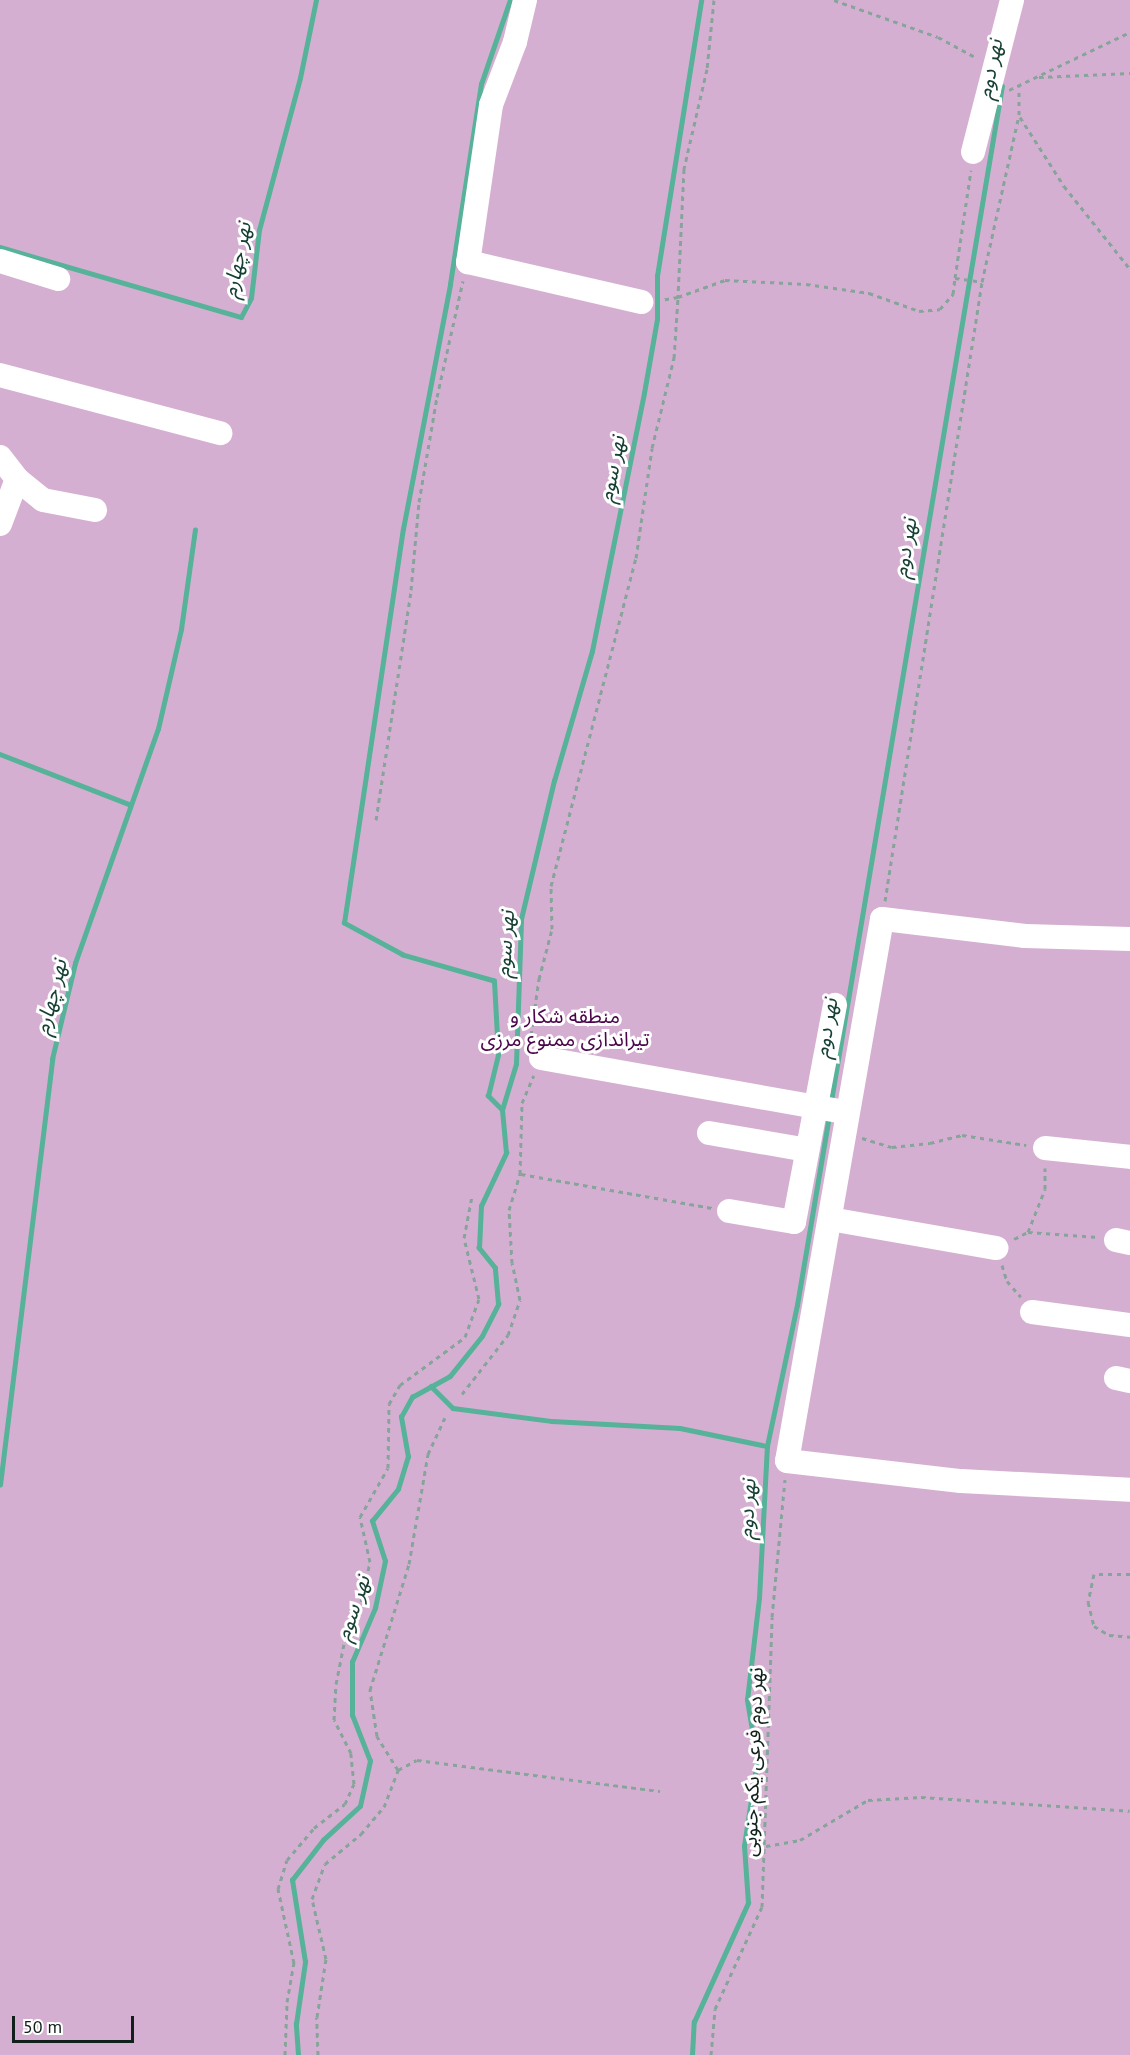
<!DOCTYPE html>
<html>
<head>
<meta charset="utf-8">
<style>
  body { margin:0 }
  #map { position:relative; width:1130px; height:2055px; overflow:hidden; background:#cbf1e4; font-family:"PT Sans","Noto Sans Arabic",sans-serif }
  div>[style] { position:absolute }
  [style*='--x'] { left:calc(var(--x)*1px); top:calc(var(--y)*1px); width:calc(var(--w)*1px); rotate:calc(var(--a)*1deg) }
  .green>* { inset:0; background:#d5afd1; transform-origin:0 0 }
  .stream>* { height:4.5px; margin:-2.25px; padding:0 2.25px; transform-origin:2.25px; border-radius:2.25px; background:#56b298 }
  .path>* { height:3px; margin-top:-1.5px; transform-origin:0; background:repeating-linear-gradient(90deg,#87a49a 0 4.5px,transparent 0 9px) }
  .minor>* { height:24px; margin:-12px; padding:0 12px; transform-origin:12px; border-radius:12px; background:#fff }
  span { translate:-50% -50%; white-space:nowrap; text-align:center; line-height:1.15; -webkit-text-stroke:6px #fff; paint-order:stroke }
  .park-label { font-size:20px; color:#4a0449 }
  .street-label { font-size:20px; color:#12201b }
  .water-label { font-size:21px; color:#164034; font-style:italic }
  .scale { position:absolute; left:12px; top:2016px; width:122px; height:27px; box-sizing:border-box; border:3px solid #12201b; border-top:0; padding-left:8px; font-size:18px; line-height:21px; white-space:nowrap; color:#12201b; -webkit-text-stroke:4px #fff; paint-order:stroke }
</style>
</head>
<body>
<div id="map">
  <div class="green">
    <div style="left:0;top:0;width:1130px;height:2055px"></div>
  </div>
  <div class="stream">
    <div style="--x:0;--y:247;--w:251;--a:16.2"></div>
    <div style="--x:241;--y:317;--w:21;--a:-62"></div>
    <div style="--x:251;--y:298;--w:68;--a:-83.3"></div>
    <div style="--x:259;--y:230;--w:157;--a:-74.9"></div>
    <div style="--x:300;--y:78;--w:80;--a:-78.4"></div>
    <div style="--x:0;--y:754;--w:138;--a:21.2"></div>
    <div style="--x:831;--y:1101;--w:1029;--a:-80.44"></div>
    <div style="--x:502;--y:1110;--w:20;--a:-135"></div>
    <div style="--x:488;--y:1096;--w:42;--a:-76.3"></div>
    <div style="--x:498;--y:1055;--w:74;--a:-93.1"></div>
    <div style="--x:494;--y:981;--w:95;--a:-164.1"></div>
    <div style="--x:403;--y:955;--w:67;--a:-151.5"></div>
    <div style="--x:344;--y:923;--w:398;--a:-81.5"></div>
    <div style="--x:403;--y:529;--w:249;--a:-79.1"></div>
    <div style="--x:450;--y:284;--w:202;--a:-81.2"></div>
    <div style="--x:481;--y:84;--w:89;--a:-71"></div>
    <div style="--x:431;--y:1386;--w:31;--a:45"></div>
    <div style="--x:453;--y:1408;--w:100;--a:7.5"></div>
    <div style="--x:552;--y:1421;--w:128;--a:3.1"></div>
    <div style="--x:680;--y:1428;--w:89;--a:11.7"></div>
    <div style="--x:0;--y:1485;--w:429;--a:-83"></div>
    <div style="--x:52;--y:1059;--w:99;--a:-76.5"></div>
    <div style="--x:75;--y:963;--w:248;--a:-70.5"></div>
    <div style="--x:158;--y:729;--w:103;--a:-77"></div>
    <div style="--x:181;--y:629;--w:100;--a:-82"></div>
    <div style="--x:298;--y:2055;--w:31;--a:-94"></div>
    <div style="--x:296;--y:2024;--w:63;--a:-81.7"></div>
    <div style="--x:305;--y:1962;--w:83;--a:-99"></div>
    <div style="--x:292;--y:1880;--w:51;--a:-52.2"></div>
    <div style="--x:323;--y:1840;--w:50;--a:-42.6"></div>
    <div style="--x:360;--y:1806;--w:46;--a:-77.5"></div>
    <div style="--x:370;--y:1761;--w:49;--a:-111.4"></div>
    <div style="--x:352;--y:1715;--w:53;--a:-90"></div>
    <div style="--x:352;--y:1662;--w:59;--a:-66.9"></div>
    <div style="--x:375;--y:1608;--w:48;--a:-78"></div>
    <div style="--x:385;--y:1561;--w:42;--a:-108"></div>
    <div style="--x:372;--y:1521;--w:41;--a:-50.9"></div>
    <div style="--x:398;--y:1489;--w:34;--a:-73"></div>
    <div style="--x:408;--y:1457;--w:41;--a:-99.9"></div>
    <div style="--x:401;--y:1417;--w:23;--a:-61"></div>
    <div style="--x:412;--y:1397;--w:43;--a:-28.9"></div>
    <div style="--x:450;--y:1376;--w:51;--a:-51.3"></div>
    <div style="--x:482;--y:1336;--w:36;--a:-63"></div>
    <div style="--x:498;--y:1304;--w:36;--a:-95"></div>
    <div style="--x:495;--y:1268;--w:26;--a:-129"></div>
    <div style="--x:479;--y:1248;--w:42;--a:-87.3"></div>
    <div style="--x:481;--y:1206;--w:59;--a:-64.7"></div>
    <div style="--x:506;--y:1153;--w:43;--a:-95.3"></div>
    <div style="--x:502;--y:1110;--w:48;--a:-73.1"></div>
    <div style="--x:516;--y:1064;--w:145;--a:-88"></div>
    <div style="--x:521;--y:919;--w:142;--a:-76.6"></div>
    <div style="--x:554;--y:781;--w:135;--a:-73.7"></div>
    <div style="--x:592;--y:651;--w:263;--a:-78.6"></div>
    <div style="--x:644;--y:393;--w:75;--a:-80"></div>
    <div style="--x:657;--y:319;--w:43;--a:-90"></div>
    <div style="--x:657;--y:276;--w:279;--a:-80.9"></div>
    <div style="--x:692;--y:2055;--w:33;--a:-87"></div>
    <div style="--x:694;--y:2022;--w:131;--a:-65.6"></div>
    <div style="--x:748;--y:1903;--w:57;--a:-94"></div>
    <div style="--x:744;--y:1846;--w:87;--a:-81.4"></div>
    <div style="--x:757;--y:1760;--w:61;--a:-99.5"></div>
    <div style="--x:747;--y:1700;--w:103;--a:-83.3"></div>
    <div style="--x:759;--y:1598;--w:152;--a:-87"></div>
    <div style="--x:767;--y:1446;--w:144;--a:-78"></div>
    <div style="--x:797;--y:1305;--w:193;--a:-80.4"></div>
  </div>
  <div class="path">
    <div style="--x:714;--y:0;--w:69;--a:95.8"></div>
    <div style="--x:707;--y:69;--w:103;--a:103"></div>
    <div style="--x:684;--y:169;--w:128;--a:92.7"></div>
    <div style="--x:678;--y:297;--w:50;--a:-19.9"></div>
    <div style="--x:725;--y:280;--w:81;--a:2.8"></div>
    <div style="--x:806;--y:284;--w:64;--a:8.1"></div>
    <div style="--x:869;--y:293;--w:53;--a:19.8"></div>
    <div style="--x:919;--y:311;--w:21;--a:-5"></div>
    <div style="--x:940;--y:309;--w:20;--a:-49"></div>
    <div style="--x:953;--y:294;--w:16;--a:-83"></div>
    <div style="--x:955;--y:278;--w:27;--a:8"></div>
    <div style="--x:834;--y:0;--w:110;--a:19.6"></div>
    <div style="--x:938;--y:37;--w:44;--a:28.3"></div>
    <div style="--x:1039;--y:77;--w:91;--a:-2.5"></div>
    <div style="--x:1009;--y:90;--w:134;--a:-25.6"></div>
    <div style="--x:1020;--y:117;--w:82;--a:57.5"></div>
    <div style="--x:1064;--y:186;--w:106;--a:51.5"></div>
    <div style="--x:955;--y:278;--w:109;--a:-81.6"></div>
    <div style="--x:376;--y:820;--w:233;--a:-81.3"></div>
    <div style="--x:411;--y:590;--w:88;--a:-84.8"></div>
    <div style="--x:419;--y:502;--w:107;--a:-80.3"></div>
    <div style="--x:437;--y:397;--w:119;--a:-77.4"></div>
    <div style="--x:885;--y:901;--w:627;--a:-81.09"></div>
    <div style="--x:982;--y:282;--w:171;--a:-77.5"></div>
    <div style="--x:1019;--y:115;--w:28;--a:-90"></div>
    <div style="--x:534;--y:1041;--w:7;--a:-117"></div>
    <div style="--x:531;--y:1035;--w:57;--a:-81.9"></div>
    <div style="--x:539;--y:979;--w:52;--a:-75.4"></div>
    <div style="--x:552;--y:929;--w:43;--a:-91.3"></div>
    <div style="--x:551;--y:886;--w:339;--a:-75.5"></div>
    <div style="--x:636;--y:558;--w:111;--a:-81.7"></div>
    <div style="--x:652;--y:448;--w:93;--a:-76.3"></div>
    <div style="--x:674;--y:358;--w:61;--a:-86.2"></div>
    <div style="--x:678;--y:297;--w:17;--a:170"></div>
    <div style="--x:862;--y:1138;--w:31;--a:17"></div>
    <div style="--x:892;--y:1147;--w:38;--a:-6"></div>
    <div style="--x:930;--y:1143;--w:33;--a:-14"></div>
    <div style="--x:962;--y:1135;--w:65;--a:8.9"></div>
    <div style="--x:521;--y:1174;--w:194;--a:10.1"></div>
    <div style="--x:1028;--y:1232;--w:70;--a:4.1"></div>
    <div style="--x:1014;--y:1239;--w:16;--a:-27"></div>
    <div style="--x:1028;--y:1232;--w:46;--a:-68.4"></div>
    <div style="--x:1045;--y:1189;--w:21;--a:-90"></div>
    <div style="--x:1002;--y:1265;--w:17;--a:73"></div>
    <div style="--x:1007;--y:1281;--w:21;--a:49"></div>
    <div style="--x:462;--y:1394;--w:75;--a:-52.1"></div>
    <div style="--x:508;--y:1335;--w:37;--a:-71"></div>
    <div style="--x:520;--y:1300;--w:38;--a:-102"></div>
    <div style="--x:512;--y:1263;--w:53;--a:-93.2"></div>
    <div style="--x:509;--y:1210;--w:38;--a:-73"></div>
    <div style="--x:520;--y:1174;--w:71;--a:-88.4"></div>
    <div style="--x:522;--y:1103;--w:30;--a:-67"></div>
    <div style="--x:1130;--y:1574;--w:36;--a:180"></div>
    <div style="--x:1094;--y:1574;--w:29;--a:102"></div>
    <div style="--x:1088;--y:1602;--w:25;--a:76"></div>
    <div style="--x:1094;--y:1626;--w:17;--a:31"></div>
    <div style="--x:1109;--y:1635;--w:21;--a:5"></div>
    <div style="--x:398;--y:1770;--w:40;--a:-122"></div>
    <div style="--x:377;--y:1736;--w:47;--a:-98.7"></div>
    <div style="--x:370;--y:1690;--w:132;--a:-72.8"></div>
    <div style="--x:409;--y:1564;--w:112;--a:-80.2"></div>
    <div style="--x:428;--y:1454;--w:40;--a:-65"></div>
    <div style="--x:766;--y:1846;--w:35;--a:-10"></div>
    <div style="--x:800;--y:1840;--w:79;--a:-30.5"></div>
    <div style="--x:868;--y:1800;--w:53;--a:-3.2"></div>
    <div style="--x:921;--y:1797;--w:209;--a:3.8"></div>
    <div style="--x:285;--y:2055;--w:53;--a:-87.8"></div>
    <div style="--x:287;--y:2002;--w:40;--a:-80"></div>
    <div style="--x:294;--y:1963;--w:76;--a:-102.2"></div>
    <div style="--x:278;--y:1889;--w:30;--a:-73"></div>
    <div style="--x:287;--y:1860;--w:42;--a:-49.8"></div>
    <div style="--x:314;--y:1828;--w:39;--a:-38"></div>
    <div style="--x:345;--y:1804;--w:22;--a:-66"></div>
    <div style="--x:354;--y:1784;--w:31;--a:-96"></div>
    <div style="--x:351;--y:1753;--w:37;--a:-117"></div>
    <div style="--x:334;--y:1720;--w:36;--a:-87"></div>
    <div style="--x:336;--y:1684;--w:51;--a:-78.7"></div>
    <div style="--x:346;--y:1634;--w:41;--a:-65.3"></div>
    <div style="--x:363;--y:1597;--w:36;--a:-79"></div>
    <div style="--x:370;--y:1562;--w:46;--a:-102.5"></div>
    <div style="--x:360;--y:1517;--w:56;--a:-60.3"></div>
    <div style="--x:388;--y:1468;--w:64;--a:-89.1"></div>
    <div style="--x:389;--y:1404;--w:22;--a:-60"></div>
    <div style="--x:400;--y:1385;--w:81;--a:-36.4"></div>
    <div style="--x:465;--y:1337;--w:40;--a:-69.8"></div>
    <div style="--x:479;--y:1299;--w:63;--a:-103.8"></div>
    <div style="--x:464;--y:1238;--w:43;--a:-79.2"></div>
    <div style="--x:318;--y:2055;--w:38;--a:-92"></div>
    <div style="--x:317;--y:2017;--w:59;--a:-81.2"></div>
    <div style="--x:326;--y:1959;--w:62;--a:-103.1"></div>
    <div style="--x:312;--y:1899;--w:37;--a:-70"></div>
    <div style="--x:325;--y:1864;--w:47;--a:-39.8"></div>
    <div style="--x:361;--y:1834;--w:35;--a:-50"></div>
    <div style="--x:384;--y:1807;--w:40;--a:-69"></div>
    <div style="--x:398;--y:1770;--w:21;--a:-28"></div>
    <div style="--x:417;--y:1760;--w:245;--a:7.3"></div>
    <div style="--x:711;--y:2055;--w:46;--a:-85"></div>
    <div style="--x:715;--y:2009;--w:112;--a:-65.3"></div>
    <div style="--x:762;--y:1907;--w:290;--a:-88"></div>
    <div style="--x:772;--y:1617;--w:138;--a:-84.6"></div>
  </div>
  <div class="minor">
    <div style="--x:525;--y:0;--w:43;--a:103.4"></div>
    <div style="--x:515;--y:42;--w:67;--a:110.9"></div>
    <div style="--x:491;--y:105;--w:159;--a:98.3"></div>
    <div style="--x:468;--y:262;--w:178;--a:13"></div>
    <div style="--x:973;--y:152;--w:157;--a:-75.6"></div>
    <div style="--x:0;--y:261;--w:61;--a:17.2"></div>
    <div style="--x:0;--y:375;--w:228;--a:14.8"></div>
    <div style="--x:0;--y:457;--w:28;--a:52"></div>
    <div style="--x:17;--y:479;--w:33;--a:39"></div>
    <div style="--x:43;--y:500;--w:53;--a:10.9"></div>
    <div style="--x:0;--y:524;--w:48;--a:-69.3"></div>
    <div style="--x:1130;--y:939;--w:105;--a:-178.4"></div>
    <div style="--x:1025;--y:936;--w:144;--a:-173.2"></div>
    <div style="--x:882;--y:919;--w:550;--a:99.94"></div>
    <div style="--x:787;--y:1461;--w:175;--a:6.6"></div>
    <div style="--x:961;--y:1481;--w:169;--a:3"></div>
    <div style="--x:541;--y:1058;--w:309;--a:10.1"></div>
    <div style="--x:709;--y:1133;--w:99;--a:9.8"></div>
    <div style="--x:1045;--y:1148;--w:85;--a:6"></div>
    <div style="--x:729;--y:1211;--w:66;--a:9.6"></div>
    <div style="--x:794;--y:1222;--w:221;--a:-79.3"></div>
    <div style="--x:830;--y:1219;--w:169;--a:9.9"></div>
    <div style="--x:1116;--y:1240;--w:14;--a:12"></div>
    <div style="--x:1032;--y:1312;--w:99;--a:7.6"></div>
    <div style="--x:1116;--y:1378;--w:14;--a:12"></div>
  </div>
  <div class="park-label">
    <span style="left:565px;top:1028px">منطقه شکار و<br>تیراندازی ممنوع مرزی</span>
  </div>
  <div class="street-label">
    <span style="left:753px;top:1762px;rotate:-88deg">نهر دوم فرعی یکم جنوبی</span>
  </div>
  <div class="water-label">
    <span style="left:990px;top:69px;rotate:-79deg">نهر دوم</span>
    <span style="left:237px;top:260px;rotate:-79deg">نهر چهارم</span>
    <span style="left:612px;top:469px;rotate:-79deg">نهر سوم</span>
    <span style="left:905px;top:548px;rotate:-81deg">نهر دوم</span>
    <span style="left:505px;top:944px;rotate:-86deg">نهر سوم</span>
    <span style="left:51px;top:997px;rotate:-76deg">نهر چهارم</span>
    <span style="left:826px;top:1028px;rotate:-81deg">نهر دوم</span>
    <span style="left:747px;top:1509px;rotate:-87deg">نهر دوم</span>
    <span style="left:353px;top:1608px;rotate:-71deg">نهر سوم</span>
  </div>
  <div class="scale">50 m</div>
</div>
</body>
</html>
